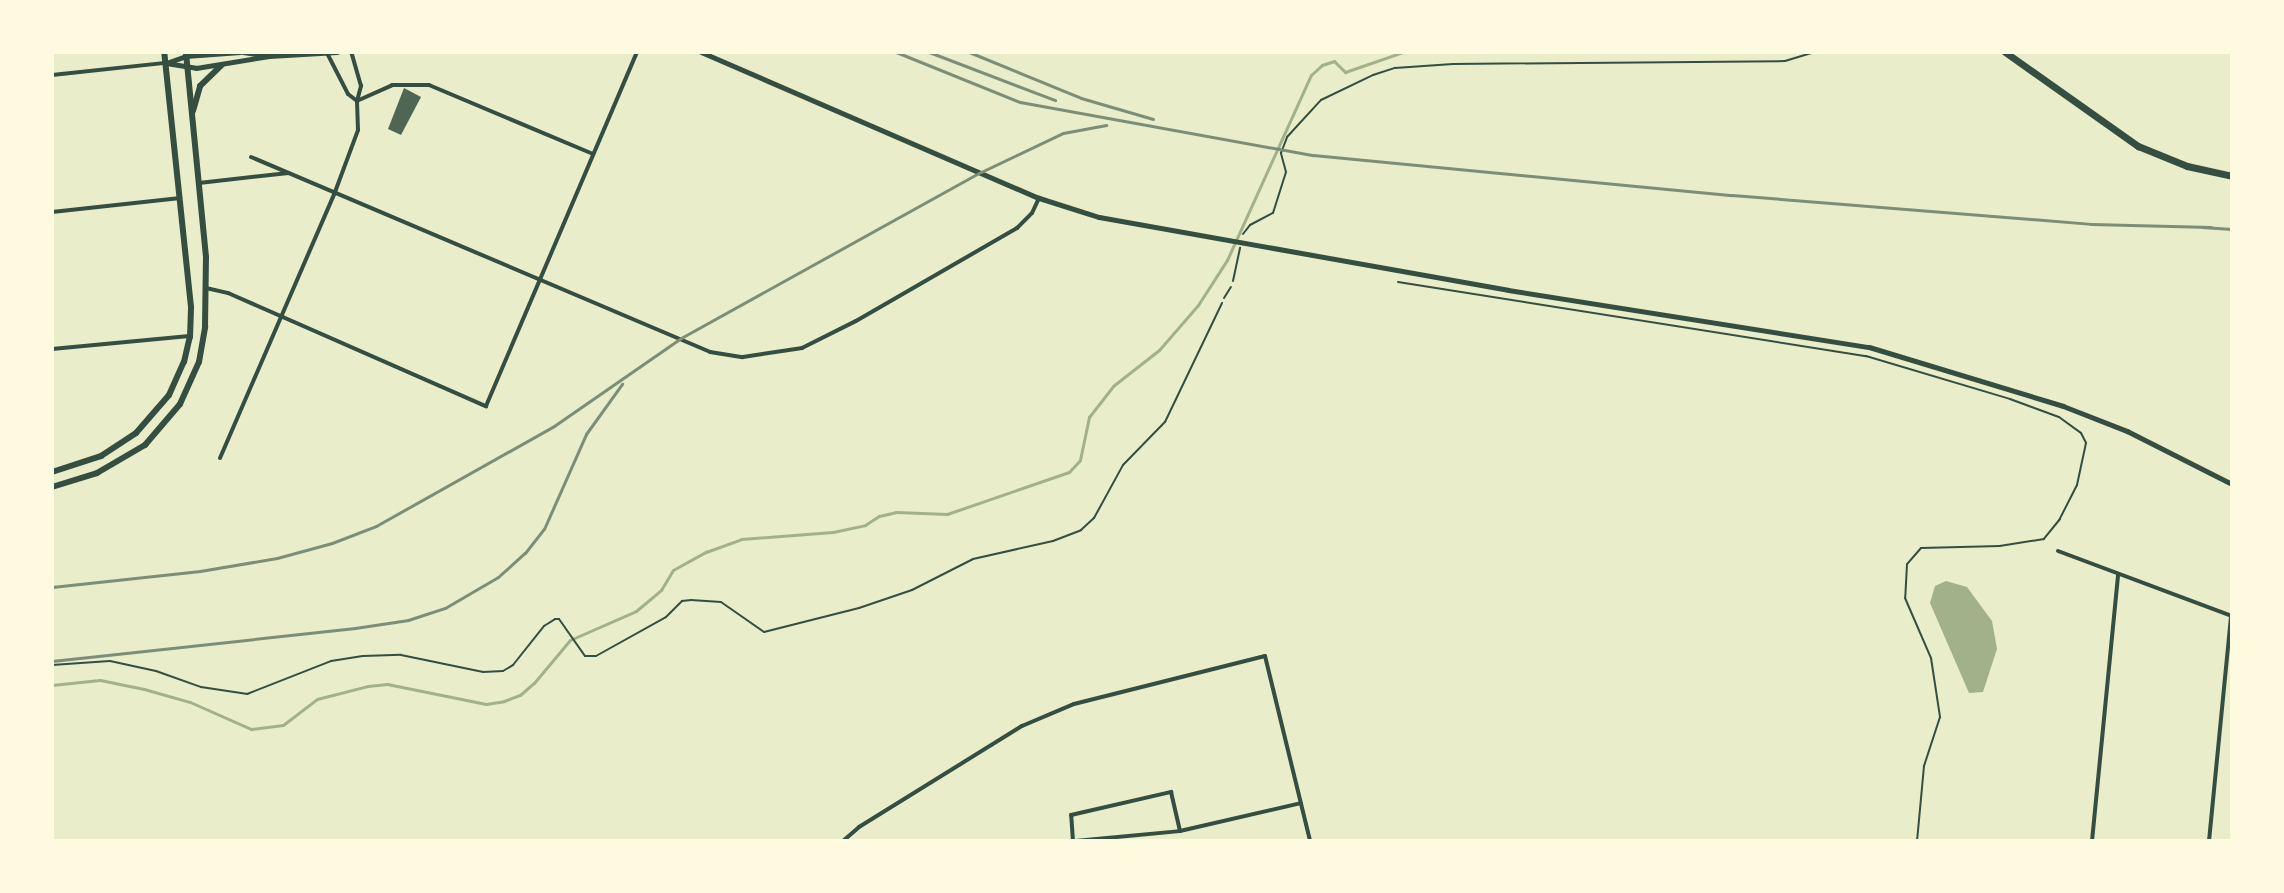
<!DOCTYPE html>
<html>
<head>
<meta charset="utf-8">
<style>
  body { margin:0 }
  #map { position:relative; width:2284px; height:893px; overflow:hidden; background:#e9edc9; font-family:"Public Sans",sans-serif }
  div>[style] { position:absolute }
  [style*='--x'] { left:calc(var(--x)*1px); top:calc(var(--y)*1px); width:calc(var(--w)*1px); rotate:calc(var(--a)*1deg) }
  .water>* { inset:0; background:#a3b18a }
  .stream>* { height:3px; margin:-1.5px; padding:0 1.5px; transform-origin:1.5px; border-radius:1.5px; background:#a3b18a }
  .building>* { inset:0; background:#4f6655 }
  .path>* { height:2px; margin:-1px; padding:0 1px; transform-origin:1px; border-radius:1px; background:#344e41 }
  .service>* { height:2px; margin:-1px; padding:0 1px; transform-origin:1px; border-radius:1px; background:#344e41 }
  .minor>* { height:4px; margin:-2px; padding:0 2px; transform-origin:2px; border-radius:2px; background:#344e41 }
  .tertiary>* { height:5px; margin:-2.5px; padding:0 2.5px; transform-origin:2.5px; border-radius:2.5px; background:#344e41 }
  .secondary>* { height:6px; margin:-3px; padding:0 3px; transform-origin:3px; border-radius:3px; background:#344e41 }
  .primary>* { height:7px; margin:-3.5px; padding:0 3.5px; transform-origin:3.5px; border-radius:3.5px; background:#344e41 }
  .rail>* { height:3px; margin:-1.5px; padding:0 1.5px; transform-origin:1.5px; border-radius:1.5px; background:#7c8e77 }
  span { translate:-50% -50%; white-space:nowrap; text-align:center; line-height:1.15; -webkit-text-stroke:6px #fefae0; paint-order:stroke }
  .frame { position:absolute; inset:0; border:54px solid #fefae0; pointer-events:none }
</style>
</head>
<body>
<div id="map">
  <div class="water">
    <div style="clip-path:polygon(1946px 581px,1967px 587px,1992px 621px,1997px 649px,1983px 692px,1969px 693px,1930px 603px,1935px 586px)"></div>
  </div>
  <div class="stream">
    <div style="--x:52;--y:685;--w:48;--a:-5.9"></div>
    <div style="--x:100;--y:680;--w:45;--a:11.6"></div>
    <div style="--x:144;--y:689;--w:48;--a:15.8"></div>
    <div style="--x:190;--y:702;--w:67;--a:23.9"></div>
    <div style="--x:251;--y:729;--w:32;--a:-7"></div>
    <div style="--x:283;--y:725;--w:43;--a:-37.4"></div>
    <div style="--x:317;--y:699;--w:53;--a:-14.3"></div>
    <div style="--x:368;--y:686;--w:19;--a:-6"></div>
    <div style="--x:387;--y:684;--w:101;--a:11.4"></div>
    <div style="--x:486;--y:704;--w:18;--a:-9"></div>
    <div style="--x:504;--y:701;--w:17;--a:-21"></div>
    <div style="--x:520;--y:695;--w:18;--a:-41"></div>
    <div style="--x:534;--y:683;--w:56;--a:-50.1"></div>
    <div style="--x:570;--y:640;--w:72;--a:-23.7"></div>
    <div style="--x:636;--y:611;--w:33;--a:-40"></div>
    <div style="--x:661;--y:590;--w:23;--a:-59"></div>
    <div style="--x:673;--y:570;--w:38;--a:-29"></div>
    <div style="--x:706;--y:552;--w:37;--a:-20"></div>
    <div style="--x:741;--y:539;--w:92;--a:-4.4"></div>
    <div style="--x:833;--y:532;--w:33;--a:-12"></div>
    <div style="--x:865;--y:525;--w:17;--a:-33"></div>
    <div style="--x:879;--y:516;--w:17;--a:-13"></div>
    <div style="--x:896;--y:512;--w:51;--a:2.2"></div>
    <div style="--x:947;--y:514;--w:129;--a:-19"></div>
    <div style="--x:1069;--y:472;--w:16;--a:-47"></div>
    <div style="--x:1080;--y:460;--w:44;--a:-78.2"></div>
    <div style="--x:1089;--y:417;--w:39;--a:-52"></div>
    <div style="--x:1113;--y:386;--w:58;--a:-38"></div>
    <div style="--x:1159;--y:350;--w:60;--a:-49.1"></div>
    <div style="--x:1198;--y:305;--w:54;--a:-57.2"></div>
    <div style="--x:1227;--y:260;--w:203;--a:-65.6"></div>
    <div style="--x:1311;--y:75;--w:15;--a:-42"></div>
    <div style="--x:1322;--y:65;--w:13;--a:-18"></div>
    <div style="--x:1334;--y:61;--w:16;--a:45"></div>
    <div style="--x:1345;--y:72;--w:61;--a:-19"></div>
  </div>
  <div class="building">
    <div style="clip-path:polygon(404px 88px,421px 97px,401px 135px,388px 129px)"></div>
  </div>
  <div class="path">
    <div style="--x:1243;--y:234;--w:11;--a:-52"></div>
    <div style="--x:1250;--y:225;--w:26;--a:-28"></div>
    <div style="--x:1273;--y:213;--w:43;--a:-72.4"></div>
    <div style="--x:1286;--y:172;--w:20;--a:-105"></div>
    <div style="--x:1281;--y:153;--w:17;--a:-69"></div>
    <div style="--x:1287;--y:137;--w:50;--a:-47.4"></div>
    <div style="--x:1321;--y:100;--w:58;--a:-25.7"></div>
    <div style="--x:1373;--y:75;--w:23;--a:-18"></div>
    <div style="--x:1395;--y:68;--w:58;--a:-3.9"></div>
    <div style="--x:1453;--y:64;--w:332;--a:-0.5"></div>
    <div style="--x:1785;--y:61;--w:31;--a:-17"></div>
    <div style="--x:1233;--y:281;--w:34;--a:-78"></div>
    <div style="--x:1398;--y:282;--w:474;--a:9"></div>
    <div style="--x:1866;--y:356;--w:150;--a:16.6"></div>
    <div style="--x:2010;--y:399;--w:52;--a:20.2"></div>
    <div style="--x:2059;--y:417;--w:27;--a:36"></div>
    <div style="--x:2081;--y:433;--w:11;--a:63"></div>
    <div style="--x:2086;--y:443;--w:43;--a:102.1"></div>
    <div style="--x:2077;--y:485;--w:38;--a:117"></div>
    <div style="--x:2060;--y:519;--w:26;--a:129"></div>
    <div style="--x:2044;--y:539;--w:45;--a:171"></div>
    <div style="--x:2000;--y:546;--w:79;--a:178.5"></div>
    <div style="--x:1921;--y:548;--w:21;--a:131"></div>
    <div style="--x:1907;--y:564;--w:34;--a:93"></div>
    <div style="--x:1905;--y:598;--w:65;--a:66.6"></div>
    <div style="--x:1931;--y:658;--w:60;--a:81.3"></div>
    <div style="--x:1940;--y:717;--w:52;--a:108.1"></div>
    <div style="--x:1924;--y:766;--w:75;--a:95.3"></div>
    <div style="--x:52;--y:665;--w:58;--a:-3.9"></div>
    <div style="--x:110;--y:661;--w:47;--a:12.3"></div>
    <div style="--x:156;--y:671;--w:48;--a:19.6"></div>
    <div style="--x:201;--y:687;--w:47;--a:8.7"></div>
    <div style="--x:247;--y:694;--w:90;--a:-21.4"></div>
    <div style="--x:331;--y:661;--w:32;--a:-9"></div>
    <div style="--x:363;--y:656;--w:38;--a:-2"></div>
    <div style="--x:401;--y:655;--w:84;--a:11.7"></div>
    <div style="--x:483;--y:672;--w:20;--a:-3"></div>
    <div style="--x:503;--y:671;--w:12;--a:-31"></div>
    <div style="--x:513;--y:665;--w:50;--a:-51.5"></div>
    <div style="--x:544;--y:626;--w:13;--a:-32"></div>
    <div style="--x:555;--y:619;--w:4;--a:0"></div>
    <div style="--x:559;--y:619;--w:45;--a:54.9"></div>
    <div style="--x:585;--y:656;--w:11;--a:0"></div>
    <div style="--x:596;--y:656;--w:80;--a:-29.1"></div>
    <div style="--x:666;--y:617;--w:23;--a:-45"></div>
    <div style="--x:682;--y:601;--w:9;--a:-6"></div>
    <div style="--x:691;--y:600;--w:30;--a:4"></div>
    <div style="--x:721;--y:602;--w:52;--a:34.9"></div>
    <div style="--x:764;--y:632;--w:98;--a:-14.2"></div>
    <div style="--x:859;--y:608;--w:56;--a:-18.8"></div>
    <div style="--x:912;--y:590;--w:68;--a:-26.9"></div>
    <div style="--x:973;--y:559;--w:82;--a:-12.7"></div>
    <div style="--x:1053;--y:541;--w:30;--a:-21"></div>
    <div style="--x:1081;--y:530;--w:18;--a:-43"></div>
    <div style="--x:1094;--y:518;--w:60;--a:-61.3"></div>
    <div style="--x:1123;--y:465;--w:60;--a:-45.7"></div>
    <div style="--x:1165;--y:422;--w:132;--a:-64.4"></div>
  </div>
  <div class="service">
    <div style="--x:1224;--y:298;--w:13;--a:-58"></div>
  </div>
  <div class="minor">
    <div style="--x:327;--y:53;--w:46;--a:62.9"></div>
    <div style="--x:348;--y:94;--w:11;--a:38"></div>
    <div style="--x:52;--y:75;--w:114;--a:-6.1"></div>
    <div style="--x:359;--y:100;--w:36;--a:-24"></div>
    <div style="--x:392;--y:85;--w:37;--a:0"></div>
    <div style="--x:429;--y:85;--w:178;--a:22.8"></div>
    <div style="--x:251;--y:157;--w:499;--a:23"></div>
    <div style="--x:710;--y:352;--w:33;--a:9"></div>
    <div style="--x:743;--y:357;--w:60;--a:-8.7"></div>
    <div style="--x:802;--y:348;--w:60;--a:-26.6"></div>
    <div style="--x:856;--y:321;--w:186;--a:-30"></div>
    <div style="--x:1017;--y:228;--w:21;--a:-45"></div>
    <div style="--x:1032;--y:213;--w:17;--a:-65"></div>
    <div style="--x:199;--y:183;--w:90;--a:-6.4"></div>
    <div style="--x:52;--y:212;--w:129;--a:-6.2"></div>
    <div style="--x:206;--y:288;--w:23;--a:13"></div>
    <div style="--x:228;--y:293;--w:282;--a:23.7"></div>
    <div style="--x:486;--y:406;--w:385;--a:-66.9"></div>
    <div style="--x:52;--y:349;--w:138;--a:-5.4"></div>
    <div style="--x:220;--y:458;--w:290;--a:-66.6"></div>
    <div style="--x:335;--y:192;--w:66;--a:-69.6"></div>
    <div style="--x:358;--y:130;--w:29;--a:-92"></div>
    <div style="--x:357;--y:101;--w:16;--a:-75"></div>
    <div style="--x:361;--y:86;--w:35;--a:-106"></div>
    <div style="--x:2058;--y:551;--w:186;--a:20.5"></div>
    <div style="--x:843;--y:841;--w:21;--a:-41"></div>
    <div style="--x:859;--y:827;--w:192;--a:-31.8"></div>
    <div style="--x:1022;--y:726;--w:56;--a:-22.9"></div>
    <div style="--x:1074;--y:704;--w:197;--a:-14.1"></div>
    <div style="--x:1265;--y:656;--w:190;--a:76.3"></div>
    <div style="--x:1073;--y:841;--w:26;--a:-94"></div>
    <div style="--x:1071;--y:815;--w:103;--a:-13"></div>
    <div style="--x:1171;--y:792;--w:40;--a:77"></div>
    <div style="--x:1075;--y:841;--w:105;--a:-5.4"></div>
    <div style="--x:1180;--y:831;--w:124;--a:-13"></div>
    <div style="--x:2092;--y:841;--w:267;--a:-84.4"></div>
    <div style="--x:2209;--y:841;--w:226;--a:-84.4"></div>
  </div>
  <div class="tertiary">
    <div style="--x:243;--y:52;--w:26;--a:9"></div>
    <div style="--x:269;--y:56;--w:68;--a:-3.4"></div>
    <div style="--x:701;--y:52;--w:368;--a:23.4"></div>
    <div style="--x:1039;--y:198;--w:63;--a:17.6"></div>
    <div style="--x:1099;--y:217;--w:415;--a:10.1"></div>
    <div style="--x:1508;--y:290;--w:365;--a:9"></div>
    <div style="--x:1869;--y:347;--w:203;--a:16.9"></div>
    <div style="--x:2063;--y:406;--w:69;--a:21.3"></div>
    <div style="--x:2127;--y:431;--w:118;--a:26.8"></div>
    <div style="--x:166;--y:63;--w:30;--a:9"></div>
    <div style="--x:196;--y:68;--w:74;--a:-9.3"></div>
    <div style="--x:166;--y:63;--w:21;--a:-19"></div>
    <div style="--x:186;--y:56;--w:54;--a:-4.2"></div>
  </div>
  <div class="secondary">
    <div style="--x:193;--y:111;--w:26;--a:-74"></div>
    <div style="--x:200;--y:86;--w:30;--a:-44"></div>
    <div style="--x:52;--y:472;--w:52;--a:-18.1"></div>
    <div style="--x:101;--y:456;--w:42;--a:-33.3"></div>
    <div style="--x:136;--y:433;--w:50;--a:-49"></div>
    <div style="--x:169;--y:395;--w:36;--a:-66"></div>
    <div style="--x:184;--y:362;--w:26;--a:-77"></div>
    <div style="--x:190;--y:337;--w:30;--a:-88"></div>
    <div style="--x:191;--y:307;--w:256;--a:-96"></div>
    <div style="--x:52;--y:487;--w:47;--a:-17.3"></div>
    <div style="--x:97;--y:473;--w:56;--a:-30.3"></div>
    <div style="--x:145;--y:445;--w:54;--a:-49.5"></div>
    <div style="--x:180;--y:404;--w:46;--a:-65.7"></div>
    <div style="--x:199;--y:362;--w:36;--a:-80"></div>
    <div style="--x:205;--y:327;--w:70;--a:-89.2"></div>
    <div style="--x:206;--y:257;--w:206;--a:-95.6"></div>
  </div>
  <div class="primary">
    <div style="--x:2005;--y:52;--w:163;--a:35.3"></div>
    <div style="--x:2138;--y:146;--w:53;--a:22.2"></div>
    <div style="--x:2187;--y:166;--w:46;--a:12.5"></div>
  </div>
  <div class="rail">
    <div style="--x:896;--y:52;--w:134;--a:22"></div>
    <div style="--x:1020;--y:102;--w:298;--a:10.3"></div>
    <div style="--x:1313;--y:155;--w:421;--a:5.5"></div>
    <div style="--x:1732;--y:195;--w:360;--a:4.6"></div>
    <div style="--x:2091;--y:224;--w:120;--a:1.4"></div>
    <div style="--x:929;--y:52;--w:135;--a:20.9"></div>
    <div style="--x:969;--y:52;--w:121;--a:22.3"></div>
    <div style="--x:1081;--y:98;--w:75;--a:16.3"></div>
    <div style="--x:2202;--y:227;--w:30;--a:4"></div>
    <div style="--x:52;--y:587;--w:149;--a:-6.2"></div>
    <div style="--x:200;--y:571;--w:78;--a:-9.6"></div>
    <div style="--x:277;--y:558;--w:57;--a:-15.3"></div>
    <div style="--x:332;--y:543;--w:47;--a:-21.1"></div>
    <div style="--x:376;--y:526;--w:204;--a:-29.3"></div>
    <div style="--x:554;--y:426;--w:155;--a:-34.7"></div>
    <div style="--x:681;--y:338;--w:343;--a:-29"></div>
    <div style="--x:981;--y:172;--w:91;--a:-25.4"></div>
    <div style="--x:1063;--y:133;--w:44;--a:-10.5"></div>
    <div style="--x:52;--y:661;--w:305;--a:-6.2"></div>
    <div style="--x:355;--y:628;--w:54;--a:-8.6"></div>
    <div style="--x:408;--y:620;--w:39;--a:-18"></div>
    <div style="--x:445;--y:608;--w:61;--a:-30.3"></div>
    <div style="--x:498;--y:577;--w:36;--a:-42"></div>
    <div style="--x:525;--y:553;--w:31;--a:-52"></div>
    <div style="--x:544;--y:529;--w:104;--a:-66.1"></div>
    <div style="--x:586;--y:434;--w:62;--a:-54.2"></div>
  </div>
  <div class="frame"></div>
</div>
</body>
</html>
